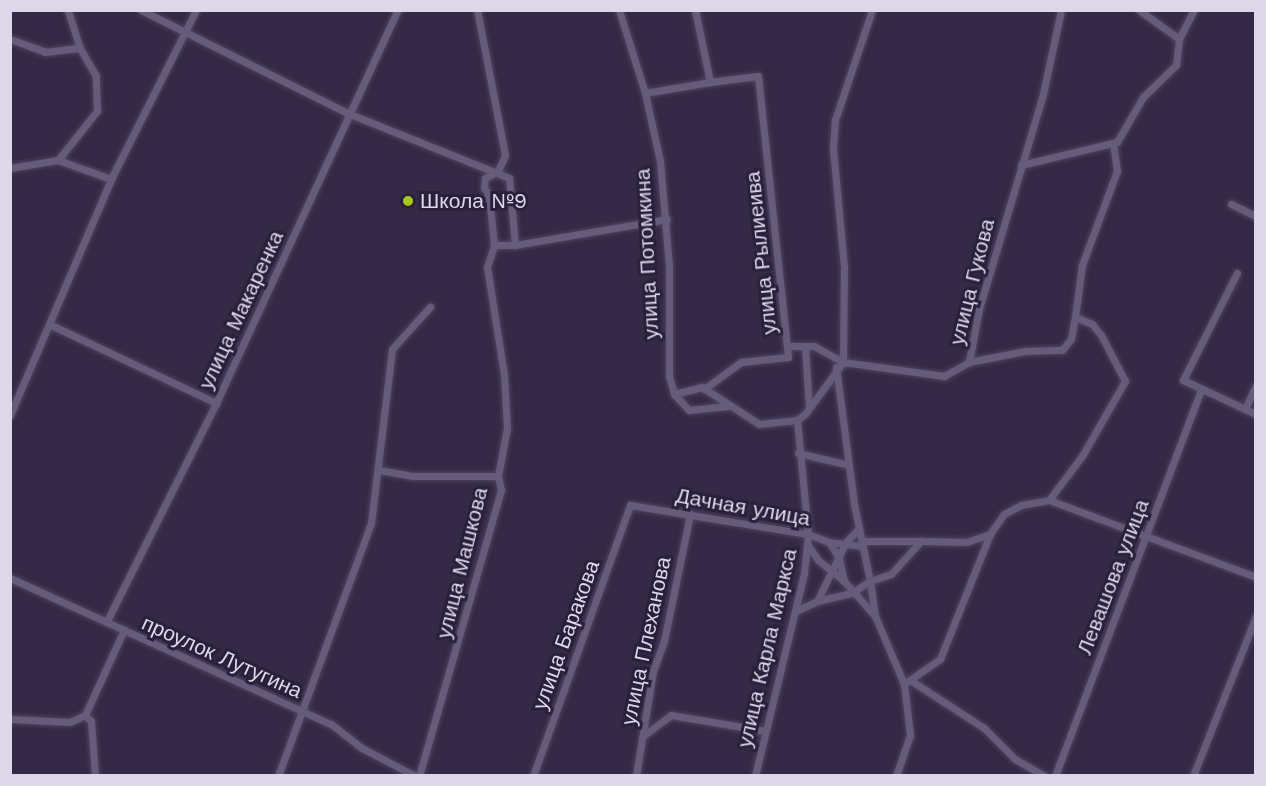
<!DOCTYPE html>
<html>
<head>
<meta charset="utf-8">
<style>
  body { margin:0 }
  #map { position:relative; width:1266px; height:786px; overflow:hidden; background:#342946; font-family:"Work Sans",sans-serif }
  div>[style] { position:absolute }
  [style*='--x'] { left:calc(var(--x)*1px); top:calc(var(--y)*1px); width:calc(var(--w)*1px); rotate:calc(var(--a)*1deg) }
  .roads { filter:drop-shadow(0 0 2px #4e445d) drop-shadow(0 0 2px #4e445d) }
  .minor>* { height:7px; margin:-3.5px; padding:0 3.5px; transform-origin:3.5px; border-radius:3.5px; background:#665b7b }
  .dots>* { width:16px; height:16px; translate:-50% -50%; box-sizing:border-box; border:3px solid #2a203c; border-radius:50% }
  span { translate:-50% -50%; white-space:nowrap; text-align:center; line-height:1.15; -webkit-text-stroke:6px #2a203c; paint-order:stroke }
  .poi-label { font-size:21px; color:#ded7ea }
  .left { translate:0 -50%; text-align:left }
  .street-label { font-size:21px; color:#ded7ea }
  .frame { position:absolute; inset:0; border:12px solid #ded7ea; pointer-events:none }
</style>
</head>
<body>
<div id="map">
  <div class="roads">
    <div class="minor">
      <div style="--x:141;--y:10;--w:233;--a:26.5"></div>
      <div style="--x:350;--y:114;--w:171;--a:21.9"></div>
      <div style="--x:509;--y:178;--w:67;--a:84.9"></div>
      <div style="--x:619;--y:10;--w:87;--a:72.6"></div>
      <div style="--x:645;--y:93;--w:70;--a:77.6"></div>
      <div style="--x:660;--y:161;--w:104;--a:85.1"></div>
      <div style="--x:669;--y:265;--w:111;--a:90"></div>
      <div style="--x:669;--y:376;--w:19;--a:74"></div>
      <div style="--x:674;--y:394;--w:22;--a:47"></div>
      <div style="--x:689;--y:410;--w:40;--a:-5.7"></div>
      <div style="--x:695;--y:10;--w:74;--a:78.2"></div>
      <div style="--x:710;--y:82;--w:48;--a:-7.1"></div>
      <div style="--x:758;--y:76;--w:272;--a:83.9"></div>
      <div style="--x:787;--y:346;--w:27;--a:0"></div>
      <div style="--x:814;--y:346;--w:33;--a:29"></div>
      <div style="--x:843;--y:362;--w:95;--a:-89.4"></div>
      <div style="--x:844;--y:267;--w:120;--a:-95.3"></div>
      <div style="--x:833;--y:148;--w:28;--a:-86"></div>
      <div style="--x:835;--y:120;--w:116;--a:-71.4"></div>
      <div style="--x:1139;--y:10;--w:49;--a:35.9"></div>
      <div style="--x:10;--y:39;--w:37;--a:20"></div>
      <div style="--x:45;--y:52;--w:35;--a:-7"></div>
      <div style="--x:645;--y:93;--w:66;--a:-9.6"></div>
      <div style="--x:58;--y:160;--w:56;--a:19.7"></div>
      <div style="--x:1021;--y:165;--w:99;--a:-13.5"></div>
      <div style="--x:1117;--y:142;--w:52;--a:-60"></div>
      <div style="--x:1143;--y:97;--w:46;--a:-44.1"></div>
      <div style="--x:1176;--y:65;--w:26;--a:-83"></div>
      <div style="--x:1179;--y:39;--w:33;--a:-63"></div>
      <div style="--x:10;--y:168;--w:49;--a:-9.5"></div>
      <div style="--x:58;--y:160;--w:63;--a:-51.5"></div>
      <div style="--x:97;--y:111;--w:35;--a:-92"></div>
      <div style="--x:96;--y:76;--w:32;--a:-120"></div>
      <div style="--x:80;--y:48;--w:40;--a:-108"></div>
      <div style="--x:1231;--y:204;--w:28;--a:26"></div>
      <div style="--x:494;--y:245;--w:21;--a:0"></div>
      <div style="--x:515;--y:245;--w:154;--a:-9.7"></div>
      <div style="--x:1237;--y:273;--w:120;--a:116.8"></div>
      <div style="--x:1183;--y:380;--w:81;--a:25"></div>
      <div style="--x:1075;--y:317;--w:52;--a:-82.3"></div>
      <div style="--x:1082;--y:265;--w:100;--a:-69.6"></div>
      <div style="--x:1117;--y:171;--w:27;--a:-98"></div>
      <div style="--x:51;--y:325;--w:183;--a:25.3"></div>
      <div style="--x:805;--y:346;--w:62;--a:86.3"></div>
      <div style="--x:969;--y:362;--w:57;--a:-11.1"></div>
      <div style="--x:1025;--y:351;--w:37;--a:-2"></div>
      <div style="--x:1062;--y:350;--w:14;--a:-51"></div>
      <div style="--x:1071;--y:339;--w:22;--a:-80"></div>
      <div style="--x:1075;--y:317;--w:18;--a:22"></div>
      <div style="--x:1092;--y:324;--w:14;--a:51"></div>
      <div style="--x:1101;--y:335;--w:52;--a:62.4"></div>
      <div style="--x:1125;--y:381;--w:86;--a:119.8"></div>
      <div style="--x:1082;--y:456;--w:55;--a:126.9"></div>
      <div style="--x:836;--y:367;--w:138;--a:82.5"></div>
      <div style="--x:854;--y:504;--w:79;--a:78.3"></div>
      <div style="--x:870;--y:581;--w:22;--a:-18"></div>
      <div style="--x:891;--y:574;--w:45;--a:-47.7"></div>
      <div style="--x:921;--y:541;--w:45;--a:1.3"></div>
      <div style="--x:966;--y:542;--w:25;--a:-18"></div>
      <div style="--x:704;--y:389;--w:46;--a:-36.1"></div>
      <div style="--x:741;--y:362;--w:47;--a:-6.1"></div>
      <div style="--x:788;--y:357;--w:11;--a:-95"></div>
      <div style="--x:674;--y:394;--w:29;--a:-14"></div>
      <div style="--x:702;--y:387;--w:68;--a:33"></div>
      <div style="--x:759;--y:424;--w:38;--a:-6"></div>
      <div style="--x:797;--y:420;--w:10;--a:-37"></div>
      <div style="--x:805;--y:414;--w:64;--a:-53.8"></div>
      <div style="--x:843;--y:362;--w:102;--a:7.9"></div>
      <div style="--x:944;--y:376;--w:29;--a:-29"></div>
      <div style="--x:969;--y:362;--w:54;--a:-79.3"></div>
      <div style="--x:979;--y:309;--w:224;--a:-73.4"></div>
      <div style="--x:1043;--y:94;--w:86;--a:-77.9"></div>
      <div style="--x:1245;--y:409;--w:26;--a:-65"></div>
      <div style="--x:10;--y:415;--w:257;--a:-66.8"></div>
      <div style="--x:111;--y:179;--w:189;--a:-63.3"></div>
      <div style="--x:798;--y:453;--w:52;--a:13.2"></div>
      <div style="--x:379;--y:470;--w:35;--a:10"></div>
      <div style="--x:413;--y:476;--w:85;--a:0"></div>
      <div style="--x:862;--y:541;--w:59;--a:0"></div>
      <div style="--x:829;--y:542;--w:34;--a:7"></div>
      <div style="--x:807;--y:544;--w:19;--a:55"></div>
      <div style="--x:818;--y:560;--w:33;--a:39"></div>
      <div style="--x:10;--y:578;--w:353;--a:24.5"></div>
      <div style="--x:331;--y:724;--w:39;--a:38"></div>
      <div style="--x:362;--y:748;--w:60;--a:27.8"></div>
      <div style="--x:870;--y:581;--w:35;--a:82"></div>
      <div style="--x:817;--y:601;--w:66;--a:-63.8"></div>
      <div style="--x:846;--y:542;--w:19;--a:-47"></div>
      <div style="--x:796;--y:611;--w:23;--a:-25"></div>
      <div style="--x:817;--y:601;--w:36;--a:-13"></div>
      <div style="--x:852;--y:593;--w:22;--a:-34"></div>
      <div style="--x:107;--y:621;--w:244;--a:-63.4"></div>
      <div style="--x:216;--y:403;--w:433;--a:-65.2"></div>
      <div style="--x:910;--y:680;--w:88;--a:33"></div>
      <div style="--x:984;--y:728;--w:44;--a:45"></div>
      <div style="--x:1015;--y:759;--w:34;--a:30"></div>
      <div style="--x:85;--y:715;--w:8;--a:45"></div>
      <div style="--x:91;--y:721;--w:55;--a:85.8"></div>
      <div style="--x:10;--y:719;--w:60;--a:2.9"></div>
      <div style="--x:70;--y:722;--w:17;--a:-25"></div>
      <div style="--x:85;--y:715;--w:94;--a:-65.4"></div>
      <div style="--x:643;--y:736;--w:35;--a:-37"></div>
      <div style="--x:671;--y:715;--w:96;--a:9.6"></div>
      <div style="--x:278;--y:776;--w:270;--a:-69.8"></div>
      <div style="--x:371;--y:523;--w:175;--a:-83.1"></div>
      <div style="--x:392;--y:349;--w:57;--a:-47.9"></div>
      <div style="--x:419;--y:776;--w:298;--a:-74"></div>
      <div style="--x:501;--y:490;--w:14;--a:-102"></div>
      <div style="--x:498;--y:476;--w:49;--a:-79.4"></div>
      <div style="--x:507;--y:428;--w:53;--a:-93.2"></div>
      <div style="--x:504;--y:375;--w:109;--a:-98.9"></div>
      <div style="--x:487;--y:267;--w:23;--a:-72"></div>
      <div style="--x:494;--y:245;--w:49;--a:-95.8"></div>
      <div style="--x:489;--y:196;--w:10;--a:-119"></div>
      <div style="--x:484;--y:187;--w:9;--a:-84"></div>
      <div style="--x:485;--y:178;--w:15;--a:-28"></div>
      <div style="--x:498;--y:171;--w:17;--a:-66"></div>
      <div style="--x:505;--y:155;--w:148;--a:-100.9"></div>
      <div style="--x:533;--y:776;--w:288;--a:-70.3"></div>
      <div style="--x:630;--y:505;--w:180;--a:9.3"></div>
      <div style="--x:808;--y:534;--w:22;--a:21"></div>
      <div style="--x:829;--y:542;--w:19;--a:58"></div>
      <div style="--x:839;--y:558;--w:24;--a:78"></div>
      <div style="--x:844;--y:581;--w:47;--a:48.5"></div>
      <div style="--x:875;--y:616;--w:74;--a:66.9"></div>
      <div style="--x:636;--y:776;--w:106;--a:-80.8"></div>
      <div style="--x:653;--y:671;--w:32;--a:-70"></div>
      <div style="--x:664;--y:641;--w:130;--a:-78.4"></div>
      <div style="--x:755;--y:776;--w:209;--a:-76.4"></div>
      <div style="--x:804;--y:573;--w:39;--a:-84"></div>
      <div style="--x:808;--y:534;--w:115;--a:-95.5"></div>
      <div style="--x:896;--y:776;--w:43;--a:-71.1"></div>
      <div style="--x:910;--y:735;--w:51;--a:-96.7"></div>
      <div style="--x:904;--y:684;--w:44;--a:-34.8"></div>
      <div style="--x:940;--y:659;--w:135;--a:-68.2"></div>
      <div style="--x:990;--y:534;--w:24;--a:-55"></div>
      <div style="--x:1004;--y:514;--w:19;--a:-28"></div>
      <div style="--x:1021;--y:505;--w:28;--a:-10"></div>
      <div style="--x:1049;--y:500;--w:221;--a:20.4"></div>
      <div style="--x:1055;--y:776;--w:413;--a:-69.3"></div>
      <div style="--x:1193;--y:776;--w:172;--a:-68.5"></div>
    </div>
  </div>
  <div class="dots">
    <div style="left:408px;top:201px;background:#a8c71c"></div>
  </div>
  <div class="poi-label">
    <span class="left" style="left:420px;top:201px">Школа №9</span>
  </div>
  <div class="street-label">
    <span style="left:761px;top:253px;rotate:-96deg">улица Рылиеива</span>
    <span style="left:647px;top:254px;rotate:-93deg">улица Потомкина</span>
    <span style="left:972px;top:282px;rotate:-76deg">улица Гукова</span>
    <span style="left:241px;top:310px;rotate:-65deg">улица Макаренка</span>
    <span style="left:743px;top:507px;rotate:10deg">Дачная улица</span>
    <span style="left:462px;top:563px;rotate:-76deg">улица Машкова</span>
    <span style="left:1113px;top:577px;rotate:-69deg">Левашова улица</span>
    <span style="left:566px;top:635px;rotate:-70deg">улица Баракова</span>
    <span style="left:646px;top:641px;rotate:-78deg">улица Плеханова</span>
    <span style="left:767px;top:648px;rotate:-77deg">улица Карла Маркса</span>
    <span style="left:222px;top:657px;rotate:24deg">проулок Лутугина</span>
  </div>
  <div class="frame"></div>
</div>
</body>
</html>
